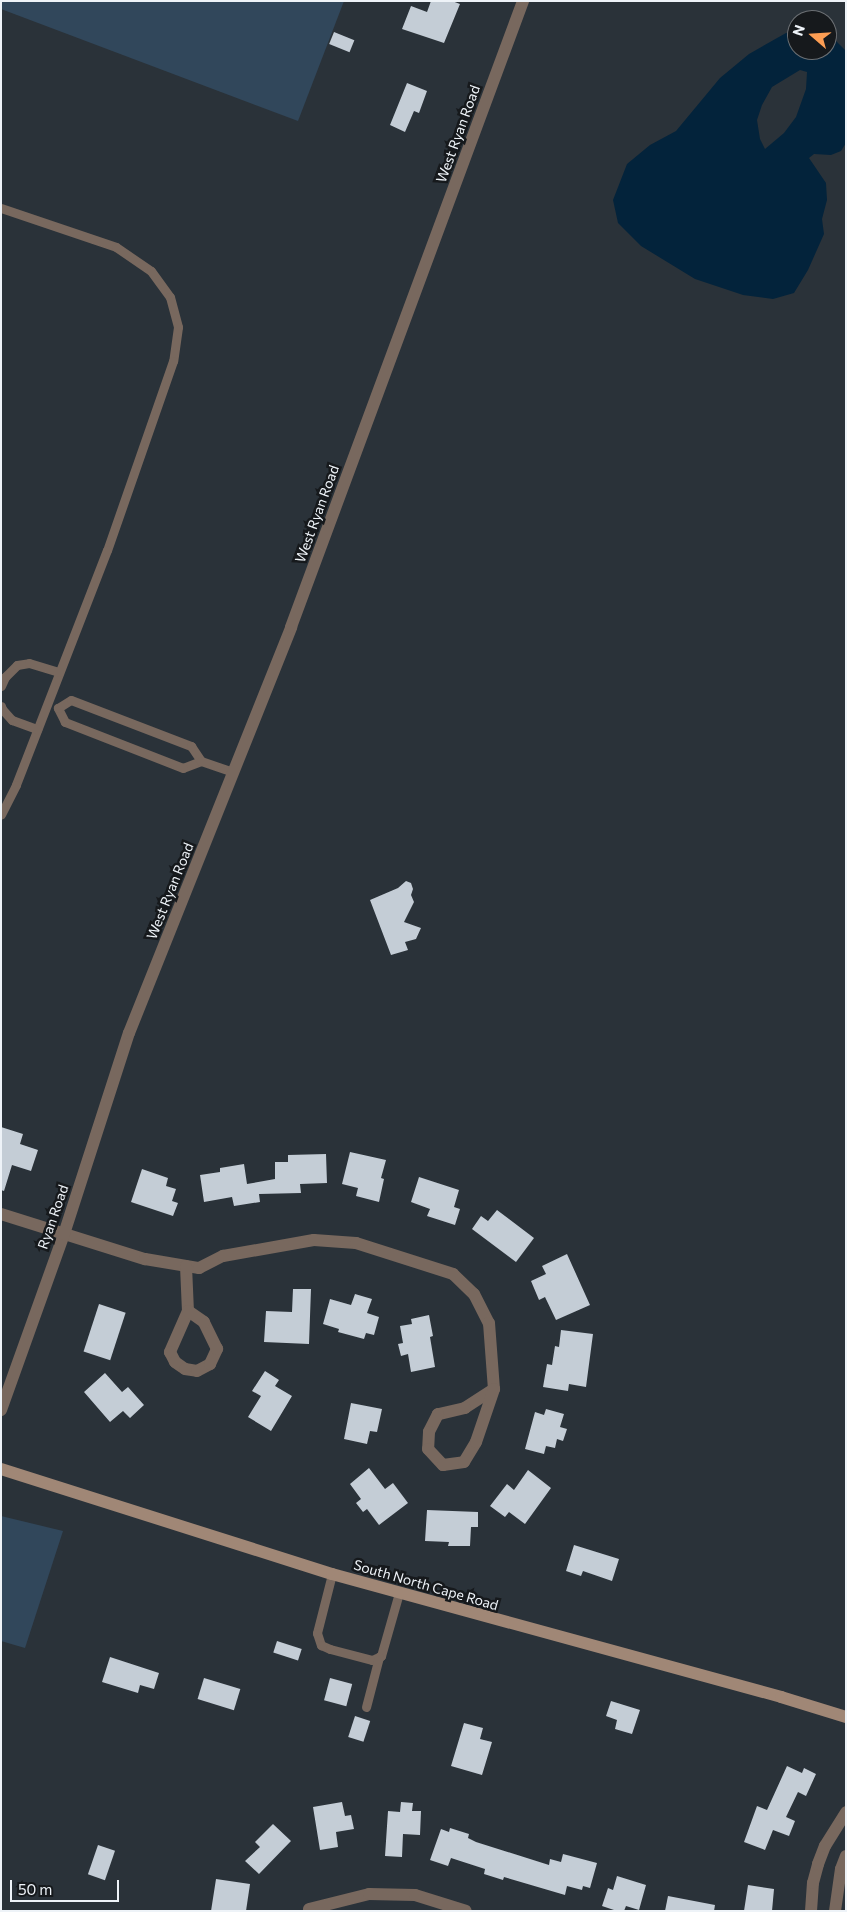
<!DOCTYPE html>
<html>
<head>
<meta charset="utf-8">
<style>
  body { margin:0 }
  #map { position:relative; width:847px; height:1912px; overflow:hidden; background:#2a3239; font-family:Commissioner,sans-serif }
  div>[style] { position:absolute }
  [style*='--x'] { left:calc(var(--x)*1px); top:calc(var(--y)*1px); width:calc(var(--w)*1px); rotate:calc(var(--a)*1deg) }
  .green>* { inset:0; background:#31475b }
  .water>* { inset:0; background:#03233b }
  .building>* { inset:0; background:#c4cdd6; transform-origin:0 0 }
  .service>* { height:9px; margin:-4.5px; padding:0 4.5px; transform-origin:4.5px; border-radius:4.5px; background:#78685e }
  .minor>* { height:12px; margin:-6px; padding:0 6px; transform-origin:6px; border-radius:6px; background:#78685e }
  .tertiary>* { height:12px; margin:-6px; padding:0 6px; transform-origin:6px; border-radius:6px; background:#78685e }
  .secondary>* { height:12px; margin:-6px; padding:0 6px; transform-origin:6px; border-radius:6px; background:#a08776 }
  span { translate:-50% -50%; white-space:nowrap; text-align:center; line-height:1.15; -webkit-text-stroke:5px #16191c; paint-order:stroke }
  .street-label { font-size:14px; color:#eef3f8 }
  .frame { position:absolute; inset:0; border:2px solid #eef3f8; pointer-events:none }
  .north { position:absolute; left:787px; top:10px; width:50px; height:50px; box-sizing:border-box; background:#16191c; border:1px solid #6c7074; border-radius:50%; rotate:289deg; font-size:14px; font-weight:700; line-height:20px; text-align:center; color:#eef3f8 }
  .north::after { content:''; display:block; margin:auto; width:18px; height:22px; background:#fc9d53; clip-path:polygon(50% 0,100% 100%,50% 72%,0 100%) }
  .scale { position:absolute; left:10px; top:1880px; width:109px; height:22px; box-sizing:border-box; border:2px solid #eef3f8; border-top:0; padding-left:6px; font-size:15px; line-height:18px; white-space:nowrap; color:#eef3f8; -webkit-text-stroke:4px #16191c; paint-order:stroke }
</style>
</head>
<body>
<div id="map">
  <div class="green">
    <div style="clip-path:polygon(1px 1px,344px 1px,298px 121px,1px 9px)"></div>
    <div style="clip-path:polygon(1px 1516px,63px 1531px,25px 1648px,1px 1641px)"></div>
  </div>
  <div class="water">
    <div style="clip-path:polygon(evenodd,797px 31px,797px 50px,827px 50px,827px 32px,846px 51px,846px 143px,841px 151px,831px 155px,814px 154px,809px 158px,826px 183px,827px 200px,822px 219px,824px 234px,808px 270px,794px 293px,773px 299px,743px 295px,695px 279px,641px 246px,618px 223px,613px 200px,627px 164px,650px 145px,676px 131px,720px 78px,749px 54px,786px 33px,797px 31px,800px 70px,807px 72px,806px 89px,796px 117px,784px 133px,765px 149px,760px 139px,757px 120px,762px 105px,772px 87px,800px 70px)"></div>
  </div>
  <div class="building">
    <div style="clip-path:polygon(431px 1px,452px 1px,460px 4px,444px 43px,402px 29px,411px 6px,427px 12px)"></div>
    <div style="left:334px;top:32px;width:22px;height:13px;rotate:22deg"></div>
    <div style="clip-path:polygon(407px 83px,427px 91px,419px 113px,414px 111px,405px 132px,390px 125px)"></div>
    <div style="clip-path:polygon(406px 881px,411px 883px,413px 889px,411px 895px,414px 902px,404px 922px,421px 928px,416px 939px,405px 942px,408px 950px,391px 955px,370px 900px,398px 888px)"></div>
    <div style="clip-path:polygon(1px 1127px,23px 1134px,20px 1144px,38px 1150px,31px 1171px,12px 1165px,4px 1191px,1px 1190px)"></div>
    <div style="clip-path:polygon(350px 1152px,386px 1160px,381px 1178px,384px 1179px,379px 1202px,356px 1196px,358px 1188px,342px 1184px)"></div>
    <div style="clip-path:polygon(326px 1154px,327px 1183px,300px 1184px,301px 1193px,259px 1194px,260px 1202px,234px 1206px,232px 1197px,204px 1202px,200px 1175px,220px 1172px,220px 1168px,244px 1164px,247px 1184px,275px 1179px,275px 1162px,288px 1162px,288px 1155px)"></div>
    <div style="clip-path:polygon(142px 1169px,168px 1178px,166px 1186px,176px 1189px,172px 1201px,178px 1203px,173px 1216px,131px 1202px)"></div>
    <div style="clip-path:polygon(419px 1177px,459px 1190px,454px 1207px,460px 1209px,455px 1225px,427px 1216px,430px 1209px,411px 1202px)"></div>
    <div style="clip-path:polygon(497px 1210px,534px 1238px,516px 1262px,472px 1229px,481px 1216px,488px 1221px)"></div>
    <div style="clip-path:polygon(567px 1254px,590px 1305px,556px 1320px,545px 1297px,539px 1300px,531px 1281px,546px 1274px,542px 1266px)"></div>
    <div style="clip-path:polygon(293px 1289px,311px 1289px,309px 1344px,264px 1342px,266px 1311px,292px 1312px)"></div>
    <div style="clip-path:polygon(355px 1294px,372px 1299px,367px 1313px,379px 1317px,374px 1335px,366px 1333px,364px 1339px,338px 1332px,339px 1329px,323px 1324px,330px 1299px,351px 1305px)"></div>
    <div style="left:99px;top:1304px;width:28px;height:50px;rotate:18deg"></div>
    <div style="clip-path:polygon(429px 1315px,433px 1336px,430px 1337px,435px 1367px,411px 1372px,408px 1354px,401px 1356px,398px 1344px,403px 1343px,400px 1326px,412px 1324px,411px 1319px)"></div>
    <div style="clip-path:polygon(561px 1330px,593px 1334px,586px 1387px,569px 1384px,568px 1391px,543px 1387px,547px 1364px,552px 1365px,555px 1346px,559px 1347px)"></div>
    <div style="clip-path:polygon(265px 1371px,279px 1380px,275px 1386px,292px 1396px,271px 1431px,248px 1417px,261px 1396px,252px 1391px)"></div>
    <div style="clip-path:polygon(105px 1373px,122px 1392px,128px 1387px,144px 1405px,130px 1418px,123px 1411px,110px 1422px,84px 1392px)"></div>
    <div style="clip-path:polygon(351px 1403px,382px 1409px,377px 1432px,370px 1431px,367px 1444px,344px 1439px)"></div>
    <div style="clip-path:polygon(546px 1409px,564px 1414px,560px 1427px,567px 1429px,563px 1441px,557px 1439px,555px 1448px,546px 1446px,544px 1454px,525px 1449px,535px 1412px,544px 1415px)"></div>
    <div style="clip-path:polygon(369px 1468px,385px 1489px,393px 1483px,408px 1503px,379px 1525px,367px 1509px,363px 1512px,356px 1503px,361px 1499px,350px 1484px)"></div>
    <div style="clip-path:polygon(528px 1470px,551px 1488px,525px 1524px,509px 1512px,505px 1517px,490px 1506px,507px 1484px,514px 1490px)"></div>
    <div style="clip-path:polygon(427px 1510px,478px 1512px,478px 1527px,471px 1527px,470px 1546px,448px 1546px,449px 1542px,425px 1541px)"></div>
    <div style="clip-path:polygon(574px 1545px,619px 1559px,612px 1581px,583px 1571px,581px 1576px,566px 1571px)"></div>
    <div style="left:277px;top:1641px;width:26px;height:12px;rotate:18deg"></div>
    <div style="clip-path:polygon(110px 1657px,159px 1673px,154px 1689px,140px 1685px,138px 1693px,102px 1682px)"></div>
    <div style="left:204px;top:1678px;width:38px;height:22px;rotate:17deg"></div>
    <div style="left:330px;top:1678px;width:23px;height:23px;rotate:15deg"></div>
    <div style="clip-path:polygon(611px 1701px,640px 1710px,632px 1734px,615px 1729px,617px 1720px,606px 1716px)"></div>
    <div style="left:355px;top:1716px;width:16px;height:22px;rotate:18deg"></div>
    <div style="clip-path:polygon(464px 1723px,483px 1728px,480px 1739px,492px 1742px,482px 1775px,451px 1766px)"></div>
    <div style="clip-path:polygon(787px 1766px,802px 1773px,804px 1768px,816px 1774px,806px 1796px,798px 1792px,786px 1817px,795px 1821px,789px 1836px,773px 1830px,765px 1850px,744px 1842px,757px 1806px,767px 1810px)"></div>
    <div style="clip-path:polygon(342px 1802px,345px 1816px,351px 1815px,354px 1829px,336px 1832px,338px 1847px,320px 1850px,313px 1807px)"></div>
    <div style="clip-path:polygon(401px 1802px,413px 1803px,412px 1811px,421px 1811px,420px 1835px,403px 1834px,402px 1857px,385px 1856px,388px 1811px,400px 1812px)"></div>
    <div style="clip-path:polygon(273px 1824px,291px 1841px,259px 1874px,245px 1861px,260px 1847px,255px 1842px)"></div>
    <div style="clip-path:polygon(450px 1828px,469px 1834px,468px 1838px,476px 1842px,549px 1865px,550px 1859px,561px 1862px,563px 1854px,597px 1863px,590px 1888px,583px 1886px,582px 1890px,567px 1886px,565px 1895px,504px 1877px,503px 1880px,484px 1874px,485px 1869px,451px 1858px,448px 1866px,430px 1860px,441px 1829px,449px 1832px)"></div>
    <div style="left:98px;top:1845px;width:18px;height:31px;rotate:19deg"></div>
    <div style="clip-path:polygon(617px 1876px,646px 1885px,639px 1910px,626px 1906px,624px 1911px,617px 1911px,602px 1906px,608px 1888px,613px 1890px)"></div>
    <div style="clip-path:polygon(216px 1879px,250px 1884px,246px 1911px,211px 1911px)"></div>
    <div style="clip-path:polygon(748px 1885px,774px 1889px,772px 1911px,744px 1911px)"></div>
    <div style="clip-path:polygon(668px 1896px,715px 1905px,714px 1911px,665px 1911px)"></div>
  </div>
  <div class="service">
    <div style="--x:1;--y:208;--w:121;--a:18.7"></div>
    <div style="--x:116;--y:247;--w:42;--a:34.4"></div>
    <div style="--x:151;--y:271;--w:32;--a:54"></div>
    <div style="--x:170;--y:297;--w:31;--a:75"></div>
    <div style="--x:178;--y:327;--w:34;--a:98"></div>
    <div style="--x:173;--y:361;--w:200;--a:109.2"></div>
    <div style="--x:107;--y:550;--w:252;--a:111.2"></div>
    <div style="--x:16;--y:785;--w:33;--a:117"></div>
    <div style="--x:1;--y:686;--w:10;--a:-66"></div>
    <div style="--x:5;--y:677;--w:17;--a:-45"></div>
    <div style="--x:17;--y:665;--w:12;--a:-9"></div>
    <div style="--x:29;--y:663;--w:31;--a:17"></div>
    <div style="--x:1;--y:706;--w:3;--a:72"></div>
    <div style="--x:2;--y:709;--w:15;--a:48"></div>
    <div style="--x:12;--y:720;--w:27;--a:20"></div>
    <div style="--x:201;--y:761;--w:19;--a:159"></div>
    <div style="--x:183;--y:768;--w:127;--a:-158.7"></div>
    <div style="--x:65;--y:722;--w:16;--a:-117"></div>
    <div style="--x:58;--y:708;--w:15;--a:-32"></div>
    <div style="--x:71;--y:700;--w:129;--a:21"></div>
    <div style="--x:191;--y:746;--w:18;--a:56"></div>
    <div style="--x:201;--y:761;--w:34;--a:19"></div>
    <div style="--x:332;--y:1574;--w:61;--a:104.3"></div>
    <div style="--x:317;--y:1633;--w:13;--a:72"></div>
    <div style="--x:321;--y:1645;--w:10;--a:24"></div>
    <div style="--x:330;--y:1649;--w:43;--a:14.7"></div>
    <div style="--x:372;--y:1660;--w:10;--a:-24"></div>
    <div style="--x:381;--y:1656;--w:66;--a:-74.1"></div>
    <div style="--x:366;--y:1707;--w:52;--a:-75.4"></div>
  </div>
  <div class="minor">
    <div style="--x:1;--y:1214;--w:151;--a:17.4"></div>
    <div style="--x:145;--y:1259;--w:55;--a:9.5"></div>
    <div style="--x:199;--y:1268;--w:27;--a:-27"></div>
    <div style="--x:223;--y:1256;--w:92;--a:-10"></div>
    <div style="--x:314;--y:1240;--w:42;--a:4.1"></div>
    <div style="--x:356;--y:1243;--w:102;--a:17.7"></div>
    <div style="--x:453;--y:1274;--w:29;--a:44"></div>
    <div style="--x:474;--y:1294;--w:33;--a:63"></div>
    <div style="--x:489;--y:1323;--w:66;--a:85.7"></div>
    <div style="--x:494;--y:1389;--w:35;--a:147"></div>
    <div style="--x:465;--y:1408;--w:28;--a:167"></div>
    <div style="--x:438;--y:1414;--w:20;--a:117"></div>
    <div style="--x:429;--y:1432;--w:17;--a:93"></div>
    <div style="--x:428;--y:1449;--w:22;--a:47"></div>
    <div style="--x:443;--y:1465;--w:21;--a:-8"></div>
    <div style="--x:464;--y:1462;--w:23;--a:-59"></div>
    <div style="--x:476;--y:1442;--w:56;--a:-71.2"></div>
    <div style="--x:186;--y:1266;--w:45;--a:87.5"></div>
    <div style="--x:188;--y:1311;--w:45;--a:113.7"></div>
    <div style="--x:170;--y:1352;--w:11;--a:63"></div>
    <div style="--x:175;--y:1362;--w:12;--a:35"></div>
    <div style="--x:185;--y:1369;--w:12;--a:9"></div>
    <div style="--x:197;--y:1371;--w:15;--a:-28"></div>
    <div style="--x:210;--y:1364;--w:17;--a:-65"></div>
    <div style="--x:217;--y:1349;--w:30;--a:-116"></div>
    <div style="--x:204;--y:1322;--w:19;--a:-145"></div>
    <div style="--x:309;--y:1909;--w:62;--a:-14"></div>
    <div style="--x:369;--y:1894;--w:46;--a:1.2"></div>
    <div style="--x:415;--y:1895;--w:53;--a:17.4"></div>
    <div style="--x:811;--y:1911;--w:28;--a:-86"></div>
    <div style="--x:813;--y:1883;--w:20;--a:-75"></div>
    <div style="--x:818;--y:1864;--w:19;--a:-69"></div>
    <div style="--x:825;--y:1846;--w:40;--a:-58"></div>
    <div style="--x:835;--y:1911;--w:42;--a:-81.9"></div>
    <div style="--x:841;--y:1869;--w:14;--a:-69"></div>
  </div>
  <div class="tertiary">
    <div style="--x:1;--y:1410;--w:187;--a:-70.3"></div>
    <div style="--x:64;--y:1234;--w:211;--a:-72.1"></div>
    <div style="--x:129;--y:1033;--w:437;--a:-68.2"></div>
    <div style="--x:291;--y:627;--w:668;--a:-69.66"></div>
  </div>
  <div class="secondary">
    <div style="--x:1;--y:1469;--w:347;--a:17.6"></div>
    <div style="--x:332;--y:1574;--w:466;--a:15.3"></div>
    <div style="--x:781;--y:1697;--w:68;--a:17.1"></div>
  </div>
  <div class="street-label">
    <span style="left:458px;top:134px;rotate:-70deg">West Ryan Road</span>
    <span style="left:317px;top:514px;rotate:-70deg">West Ryan Road</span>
    <span style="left:170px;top:891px;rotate:-68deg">West Ryan Road</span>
    <span style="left:53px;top:1217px;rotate:-71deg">Ryan Road</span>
    <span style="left:426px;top:1585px;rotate:16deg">South North Cape Road</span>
  </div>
  <div class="frame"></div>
  <div class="north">N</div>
  <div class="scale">50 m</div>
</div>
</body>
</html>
